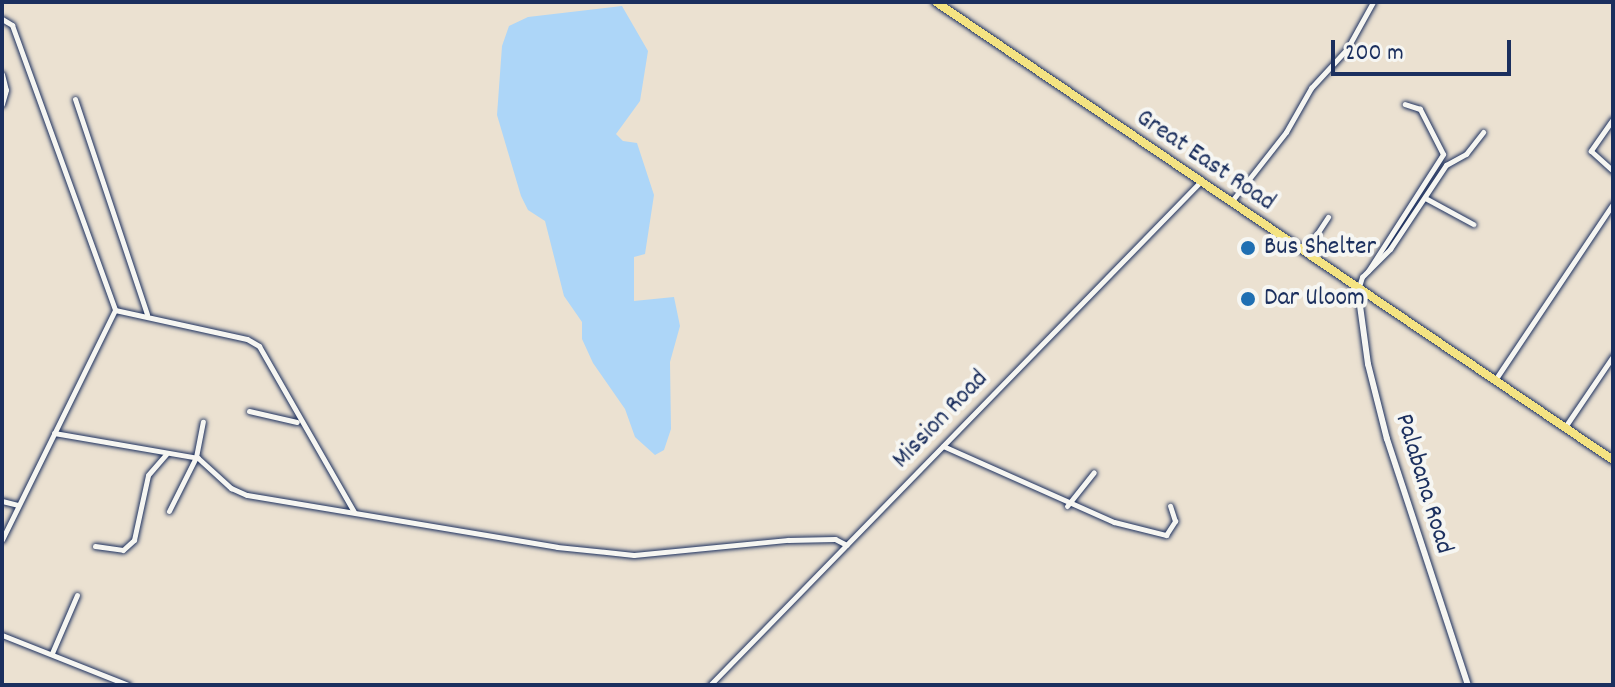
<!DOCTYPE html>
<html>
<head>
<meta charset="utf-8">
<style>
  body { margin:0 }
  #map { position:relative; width:1615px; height:687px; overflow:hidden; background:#ebe1d1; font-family:Dekko,sans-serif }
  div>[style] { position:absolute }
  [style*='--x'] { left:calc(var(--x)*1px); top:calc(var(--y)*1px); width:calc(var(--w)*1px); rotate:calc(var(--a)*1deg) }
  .water>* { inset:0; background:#add6f8 }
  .roads { filter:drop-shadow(0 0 2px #1b2f5e) drop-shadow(0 0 2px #1b2f5e) }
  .minor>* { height:5px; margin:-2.5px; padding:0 2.5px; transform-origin:2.5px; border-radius:2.5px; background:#f6f6f2 }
  .tertiary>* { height:6px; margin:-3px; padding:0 3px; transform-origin:3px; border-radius:3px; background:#f6f6f2 }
  .trunk>* { height:8px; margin:-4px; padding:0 4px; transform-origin:4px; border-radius:4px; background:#f4e382 }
  .dots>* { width:22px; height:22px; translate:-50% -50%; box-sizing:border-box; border:4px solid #f6f6f2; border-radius:50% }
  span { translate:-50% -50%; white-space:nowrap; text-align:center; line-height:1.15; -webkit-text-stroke:8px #f6f6f2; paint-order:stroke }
  .street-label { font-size:26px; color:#1b2f5e }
  .poi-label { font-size:26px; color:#1b2f5e }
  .left { translate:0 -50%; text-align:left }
  .frame { position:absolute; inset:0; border:4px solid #1b2f5e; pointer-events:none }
  .scale { position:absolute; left:1331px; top:40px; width:180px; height:36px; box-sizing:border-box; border:4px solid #1b2f5e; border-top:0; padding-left:10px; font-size:24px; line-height:28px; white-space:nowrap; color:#1b2f5e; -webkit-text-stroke:6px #f6f6f2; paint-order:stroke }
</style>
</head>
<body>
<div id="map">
  <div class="water">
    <div style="clip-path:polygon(622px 6px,648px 51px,640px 101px,616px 134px,623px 141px,637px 143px,654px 195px,645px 254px,634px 257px,634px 301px,674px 297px,680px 326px,670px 362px,671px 429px,664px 450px,655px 455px,635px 437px,625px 409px,593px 363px,582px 339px,582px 322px,564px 296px,545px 221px,528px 210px,521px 196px,497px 115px,502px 46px,509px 26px,528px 17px)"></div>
  </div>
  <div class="roads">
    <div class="minor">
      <div style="--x:2;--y:19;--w:12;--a:31"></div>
      <div style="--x:12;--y:25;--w:303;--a:70.1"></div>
      <div style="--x:115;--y:310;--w:256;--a:116.2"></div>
      <div style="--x:2;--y:74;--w:16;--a:76"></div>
      <div style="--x:6;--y:90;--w:15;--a:106"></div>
      <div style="--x:75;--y:99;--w:227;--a:71.5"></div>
      <div style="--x:1613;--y:119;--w:39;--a:125"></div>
      <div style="--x:1591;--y:151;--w:30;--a:42"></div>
      <div style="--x:1425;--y:198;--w:55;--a:28.4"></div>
      <div style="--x:1231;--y:202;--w:89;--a:-51.8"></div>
      <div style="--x:1286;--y:132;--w:51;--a:-60.4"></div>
      <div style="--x:1311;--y:88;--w:53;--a:-47.3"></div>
      <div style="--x:1347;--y:49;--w:54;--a:-61"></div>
      <div style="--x:1305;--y:252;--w:42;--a:-56.7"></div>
      <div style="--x:1368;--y:271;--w:139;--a:-57.3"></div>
      <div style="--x:1443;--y:154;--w:51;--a:-117.1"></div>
      <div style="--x:1420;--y:109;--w:16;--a:-162"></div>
      <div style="--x:1358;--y:290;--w:14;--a:-73"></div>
      <div style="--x:1362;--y:277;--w:40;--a:-45"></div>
      <div style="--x:1390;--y:249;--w:101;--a:-56.3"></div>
      <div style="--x:1446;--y:165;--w:23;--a:-29"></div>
      <div style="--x:1466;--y:154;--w:28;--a:-52"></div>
      <div style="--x:115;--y:310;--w:135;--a:12.4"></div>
      <div style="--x:247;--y:339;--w:14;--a:30"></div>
      <div style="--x:259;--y:346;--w:191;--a:60.2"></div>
      <div style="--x:1495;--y:380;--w:212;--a:-56.2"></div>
      <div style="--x:249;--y:411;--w:49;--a:12.9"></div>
      <div style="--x:1565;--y:427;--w:86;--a:-55.9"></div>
      <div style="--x:54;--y:433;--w:146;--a:9.8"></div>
      <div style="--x:198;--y:458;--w:45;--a:42.3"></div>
      <div style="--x:231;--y:488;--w:17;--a:24"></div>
      <div style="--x:247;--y:495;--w:314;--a:9.5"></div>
      <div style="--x:557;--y:547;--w:77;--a:5.9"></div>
      <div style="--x:634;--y:555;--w:155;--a:-5.6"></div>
      <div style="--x:788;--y:540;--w:47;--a:-1.2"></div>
      <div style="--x:835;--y:539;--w:13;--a:27"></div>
      <div style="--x:943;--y:446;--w:187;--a:24"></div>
      <div style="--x:1114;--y:522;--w:54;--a:14"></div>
      <div style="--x:1166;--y:535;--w:17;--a:-57"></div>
      <div style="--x:1175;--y:521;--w:16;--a:-108"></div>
      <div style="--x:2;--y:501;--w:16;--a:14"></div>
      <div style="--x:1067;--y:506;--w:43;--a:-51.5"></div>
      <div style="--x:169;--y:511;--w:60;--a:-63.4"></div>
      <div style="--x:196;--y:457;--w:36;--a:-79"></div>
      <div style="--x:95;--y:546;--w:28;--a:8"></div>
      <div style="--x:123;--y:550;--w:15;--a:-42"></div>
      <div style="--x:134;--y:540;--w:66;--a:-77.8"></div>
      <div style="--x:148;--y:475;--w:28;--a:-49"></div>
      <div style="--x:2;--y:635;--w:136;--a:21.6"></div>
      <div style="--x:52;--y:653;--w:63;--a:-66.7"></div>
      <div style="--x:710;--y:685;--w:702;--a:-45.75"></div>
    </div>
    <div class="tertiary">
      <div style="--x:1358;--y:291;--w:74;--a:82.2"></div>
      <div style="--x:1368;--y:364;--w:77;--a:75.8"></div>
      <div style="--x:1387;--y:439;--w:259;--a:71.8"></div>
    </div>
    <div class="trunk">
      <div style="--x:936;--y:2;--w:817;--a:34.08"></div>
    </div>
  </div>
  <div class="dots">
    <div style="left:1248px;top:248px;background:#1f6fb2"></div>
    <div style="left:1248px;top:299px;background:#1f6fb2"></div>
  </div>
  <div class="street-label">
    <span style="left:1205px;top:161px;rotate:34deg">Great East Road</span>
    <span style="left:941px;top:420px;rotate:-46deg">Mission Road</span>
    <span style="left:1423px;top:484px;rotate:73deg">Palabana Road</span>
  </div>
  <div class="poi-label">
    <span class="left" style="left:1264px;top:248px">Bus Shelter</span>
    <span class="left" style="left:1264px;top:299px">Dar Uloom</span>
  </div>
  <div class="frame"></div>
  <div class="scale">200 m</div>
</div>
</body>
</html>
